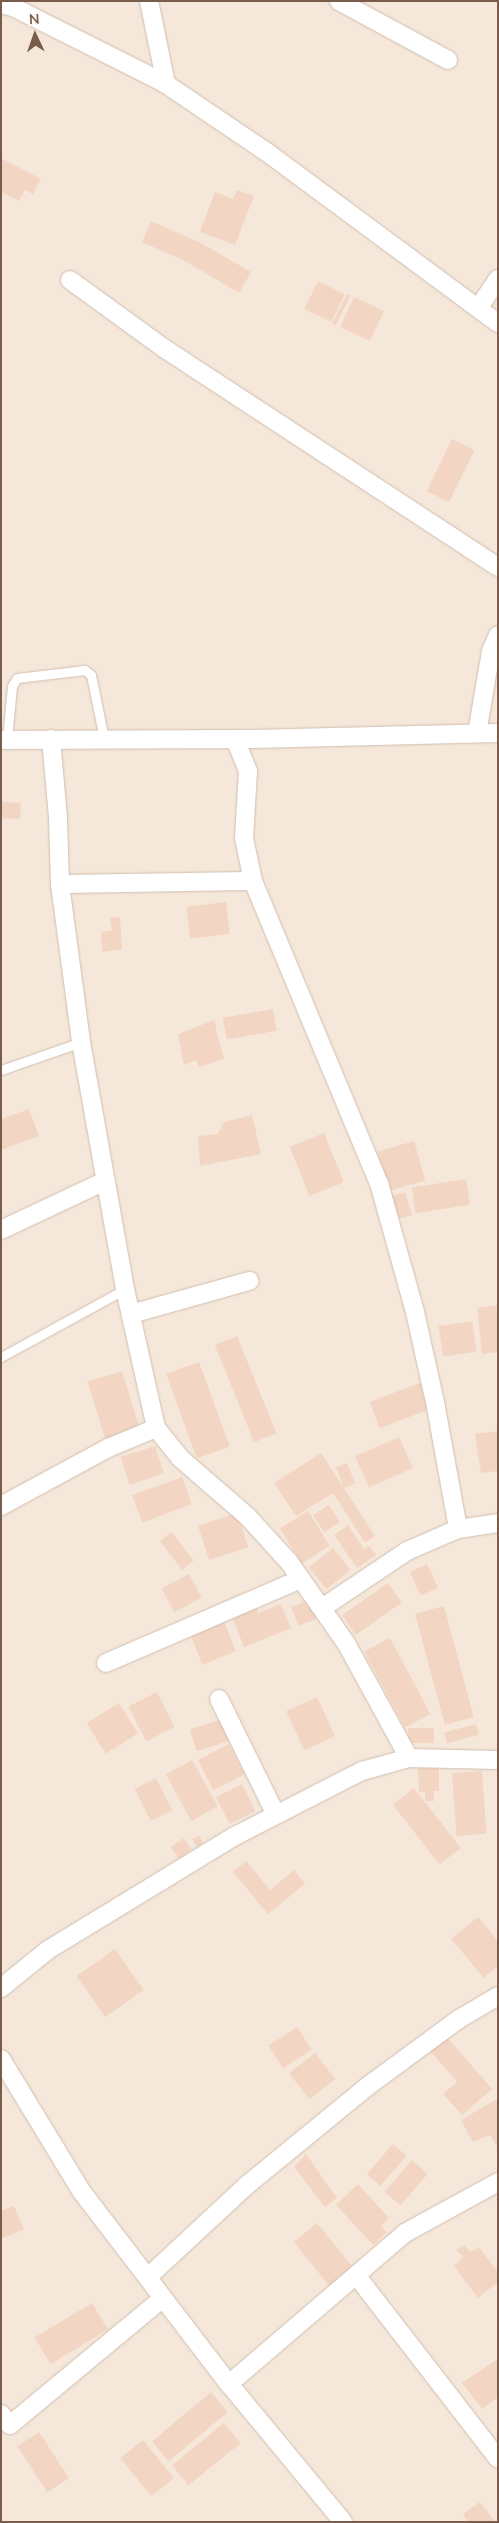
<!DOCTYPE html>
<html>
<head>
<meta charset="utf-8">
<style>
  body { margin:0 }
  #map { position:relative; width:499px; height:2523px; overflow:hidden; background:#fdf6ec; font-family:"Nunito Sans",sans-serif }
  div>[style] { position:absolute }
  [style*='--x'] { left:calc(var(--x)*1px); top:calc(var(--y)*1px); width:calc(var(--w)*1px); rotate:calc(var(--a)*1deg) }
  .residential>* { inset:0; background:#f5e8da; transform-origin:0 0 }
  .building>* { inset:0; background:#f3d5c3; transform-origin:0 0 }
  .roads { filter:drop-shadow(0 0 1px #d1beb0) drop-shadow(0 0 1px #d1beb0) }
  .lane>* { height:9px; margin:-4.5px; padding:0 4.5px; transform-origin:4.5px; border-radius:4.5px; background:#fff }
  .street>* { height:18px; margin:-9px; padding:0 9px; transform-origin:9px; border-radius:9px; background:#fff }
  span { translate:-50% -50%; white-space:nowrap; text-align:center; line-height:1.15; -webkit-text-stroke:4.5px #fffaf3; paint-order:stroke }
  .frame { position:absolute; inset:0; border:2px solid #7a5c4d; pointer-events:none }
  .north { position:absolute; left:10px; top:10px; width:50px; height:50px; -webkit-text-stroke:4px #fffaf3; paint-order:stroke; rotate:357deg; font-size:14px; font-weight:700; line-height:20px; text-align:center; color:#7a5c4d }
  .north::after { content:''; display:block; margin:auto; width:18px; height:22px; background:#7a5c4d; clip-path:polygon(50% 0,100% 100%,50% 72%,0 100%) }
</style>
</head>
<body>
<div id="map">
  <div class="residential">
    <div style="left:1px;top:1px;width:497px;height:2521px"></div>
  </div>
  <div class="building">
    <div style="clip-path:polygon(1px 158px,41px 179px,33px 194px,25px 190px,19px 201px,1px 192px)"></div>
    <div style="clip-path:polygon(237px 190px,254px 196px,235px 245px,200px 232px,215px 192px,233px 199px)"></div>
    <div style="clip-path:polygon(151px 221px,201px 243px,251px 272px,239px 293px,187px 262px,142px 242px)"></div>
    <div style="left:318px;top:281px;width:30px;height:31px;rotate:26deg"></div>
    <div style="left:347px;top:294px;width:4px;height:33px;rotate:27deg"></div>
    <div style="left:354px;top:297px;width:33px;height:33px;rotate:25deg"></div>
    <div style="left:452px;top:439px;width:25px;height:58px;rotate:26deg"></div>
    <div style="left:1px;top:802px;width:20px;height:16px;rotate:3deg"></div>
    <div style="left:226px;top:902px;width:32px;height:40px;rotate:83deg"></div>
    <div style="clip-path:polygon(120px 917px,122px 949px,102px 952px,101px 932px,112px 930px,110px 918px)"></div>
    <div style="left:273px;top:1009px;width:22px;height:51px;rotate:80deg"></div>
    <div style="clip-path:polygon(214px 1020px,224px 1059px,199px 1067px,196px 1060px,184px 1065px,178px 1034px)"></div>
    <div style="clip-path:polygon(29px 1109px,39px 1136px,1px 1150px,1px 1119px)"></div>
    <div style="clip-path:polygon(252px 1115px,261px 1154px,200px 1166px,198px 1136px,218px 1134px,224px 1122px)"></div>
    <div style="left:324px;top:1133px;width:53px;height:37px;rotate:68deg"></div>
    <div style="left:414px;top:1141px;width:41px;height:38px;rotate:74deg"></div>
    <div style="left:466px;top:1179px;width:26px;height:55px;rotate:81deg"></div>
    <div style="left:405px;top:1192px;width:24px;height:15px;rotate:73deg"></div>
    <div style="clip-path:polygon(498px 1305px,498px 1352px,482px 1354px,477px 1308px)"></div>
    <div style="left:472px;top:1321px;width:31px;height:34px;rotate:81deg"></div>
    <div style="left:237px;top:1336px;width:105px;height:24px;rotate:68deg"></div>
    <div style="left:199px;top:1362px;width:90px;height:35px;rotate:70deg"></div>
    <div style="left:122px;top:1371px;width:63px;height:36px;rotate:73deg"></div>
    <div style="left:422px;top:1382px;width:28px;height:56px;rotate:69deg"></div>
    <div style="clip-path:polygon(498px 1431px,498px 1471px,481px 1473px,475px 1434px)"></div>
    <div style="left:399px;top:1437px;width:34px;height:48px;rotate:66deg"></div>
    <div style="left:155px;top:1446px;width:29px;height:36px;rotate:72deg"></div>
    <div style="clip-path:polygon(321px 1453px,375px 1536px,365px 1543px,333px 1493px,296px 1516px,274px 1483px)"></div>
    <div style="left:347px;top:1463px;width:22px;height:12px;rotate:68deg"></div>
    <div style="left:182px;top:1477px;width:29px;height:53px;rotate:70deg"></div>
    <div style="left:329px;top:1505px;width:20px;height:19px;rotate:57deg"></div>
    <div style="left:308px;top:1511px;width:41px;height:33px;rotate:58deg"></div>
    <div style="left:237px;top:1513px;width:36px;height:41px;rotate:72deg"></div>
    <div style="clip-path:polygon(348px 1525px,364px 1549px,369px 1546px,376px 1555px,357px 1568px,334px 1535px)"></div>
    <div style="left:172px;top:1532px;width:36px;height:15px;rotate:53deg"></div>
    <div style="left:333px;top:1548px;width:28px;height:31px;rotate:51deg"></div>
    <div style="left:427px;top:1564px;width:26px;height:19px;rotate:65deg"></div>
    <div style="left:189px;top:1574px;width:27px;height:31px;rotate:62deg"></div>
    <div style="left:388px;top:1583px;width:24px;height:56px;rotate:55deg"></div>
    <div style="left:310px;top:1600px;width:20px;height:20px;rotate:70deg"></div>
    <div style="clip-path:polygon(281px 1604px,291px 1628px,244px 1647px,231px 1614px,255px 1605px,258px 1613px)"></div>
    <div style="left:444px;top:1606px;width:115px;height:30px;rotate:75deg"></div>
    <div style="left:222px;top:1617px;width:37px;height:36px;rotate:68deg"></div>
    <div style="left:390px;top:1638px;width:86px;height:29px;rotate:62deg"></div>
    <div style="left:157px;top:1692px;width:39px;height:32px;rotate:63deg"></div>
    <div style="left:317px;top:1697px;width:43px;height:34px;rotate:65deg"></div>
    <div style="left:119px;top:1703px;width:36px;height:38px;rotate:58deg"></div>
    <div style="left:225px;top:1718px;width:23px;height:37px;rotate:72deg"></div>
    <div style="left:476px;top:1724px;width:11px;height:33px;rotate:75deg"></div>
    <div style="left:408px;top:1728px;width:26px;height:15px"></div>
    <div style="left:229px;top:1744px;width:34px;height:35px;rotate:63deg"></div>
    <div style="left:192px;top:1760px;width:53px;height:30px;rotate:61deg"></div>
    <div style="clip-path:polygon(418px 1768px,439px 1768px,439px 1791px,434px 1791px,434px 1801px,425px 1801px,425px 1792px,419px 1792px)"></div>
    <div style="left:482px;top:1771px;width:63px;height:30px;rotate:86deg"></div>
    <div style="left:156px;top:1778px;width:36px;height:24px;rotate:63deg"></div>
    <div style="left:242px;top:1784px;width:30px;height:29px;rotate:63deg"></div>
    <div style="left:414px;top:1788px;width:76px;height:27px;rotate:52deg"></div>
    <div style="clip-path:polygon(199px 1835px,203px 1843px,197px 1847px,192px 1839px)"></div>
    <div style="left:184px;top:1838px;width:14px;height:16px;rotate:56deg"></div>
    <div style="clip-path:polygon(246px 1861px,270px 1890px,294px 1870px,305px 1884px,268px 1914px,233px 1872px)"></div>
    <div style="clip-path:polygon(478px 1917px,498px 1941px,498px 1966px,484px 1978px,451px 1939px)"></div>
    <div style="left:115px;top:1949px;width:50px;height:47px;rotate:55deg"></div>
    <div style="left:297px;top:2027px;width:27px;height:34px;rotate:57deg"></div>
    <div style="clip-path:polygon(447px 2037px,492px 2089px,462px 2115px,443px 2094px,457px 2082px,430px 2051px)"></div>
    <div style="left:315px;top:2053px;width:33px;height:33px;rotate:52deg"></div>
    <div style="clip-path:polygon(497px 2099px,498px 2102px,498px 2148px,490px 2135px,473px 2142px,461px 2120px)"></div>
    <div style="left:393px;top:2144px;width:18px;height:40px;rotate:41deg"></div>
    <div style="clip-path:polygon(306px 2154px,337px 2198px,325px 2207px,294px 2167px)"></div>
    <div style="left:412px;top:2160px;width:21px;height:42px;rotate:41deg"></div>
    <div style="clip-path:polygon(358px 2184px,389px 2218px,381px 2226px,387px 2232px,373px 2245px,336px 2205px)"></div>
    <div style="clip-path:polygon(14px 2206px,24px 2229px,1px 2239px,1px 2211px)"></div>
    <div style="left:317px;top:2223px;width:58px;height:30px;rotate:51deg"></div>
    <div style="clip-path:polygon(464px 2245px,471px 2252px,479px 2247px,498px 2272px,498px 2282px,478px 2298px,454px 2266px,463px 2257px,456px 2250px)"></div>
    <div style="left:92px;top:2303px;width:31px;height:67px;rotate:59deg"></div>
    <div style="clip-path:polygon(498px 2359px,498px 2397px,482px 2409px,462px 2383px)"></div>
    <div style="left:211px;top:2392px;width:26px;height:77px;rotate:50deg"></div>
    <div style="left:224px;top:2423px;width:26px;height:67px;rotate:51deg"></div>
    <div style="left:39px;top:2432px;width:55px;height:26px;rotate:57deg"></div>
    <div style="left:143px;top:2440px;width:49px;height:29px;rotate:51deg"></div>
    <div style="clip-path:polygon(480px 2502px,495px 2522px,468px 2522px,463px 2514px)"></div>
  </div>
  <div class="roads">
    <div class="lane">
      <div style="--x:7;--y:739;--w:53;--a:-84.6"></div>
      <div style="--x:12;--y:686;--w:9;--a:-58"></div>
      <div style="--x:17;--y:678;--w:68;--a:-6.7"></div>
      <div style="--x:85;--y:670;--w:8;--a:40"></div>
      <div style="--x:91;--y:675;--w:65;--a:78.5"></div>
      <div style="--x:1;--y:1070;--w:85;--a:-19.3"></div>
      <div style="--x:1;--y:1357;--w:141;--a:-28.7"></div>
    </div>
    <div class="street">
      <div style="--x:149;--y:1;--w:85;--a:78.4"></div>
      <div style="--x:339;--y:1;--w:124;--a:28.4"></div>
      <div style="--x:1;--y:4;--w:12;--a:14"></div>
      <div style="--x:13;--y:7;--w:171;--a:26.7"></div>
      <div style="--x:166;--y:84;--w:123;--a:34.1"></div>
      <div style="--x:268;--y:153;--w:286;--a:36.5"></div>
      <div style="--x:70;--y:280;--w:117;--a:36"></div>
      <div style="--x:165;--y:349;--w:398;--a:33.2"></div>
      <div style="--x:479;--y:307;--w:34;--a:-56"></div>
      <div style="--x:477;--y:733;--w:83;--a:-80.3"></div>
      <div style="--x:491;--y:651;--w:17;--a:-66"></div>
      <div style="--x:51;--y:739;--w:79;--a:84.9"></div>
      <div style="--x:58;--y:818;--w:66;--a:88.3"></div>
      <div style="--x:60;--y:884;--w:159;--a:82.4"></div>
      <div style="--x:81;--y:1042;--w:251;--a:79.9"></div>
      <div style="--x:125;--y:1289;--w:142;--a:77.4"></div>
      <div style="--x:156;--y:1428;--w:38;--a:51"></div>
      <div style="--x:180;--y:1458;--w:90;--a:40.9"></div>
      <div style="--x:248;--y:1517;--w:61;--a:47.7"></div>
      <div style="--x:289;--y:1562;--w:99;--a:54.9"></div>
      <div style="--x:346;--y:1643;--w:131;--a:61.3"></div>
      <div style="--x:235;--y:739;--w:35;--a:68"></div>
      <div style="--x:248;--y:771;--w:67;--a:93.4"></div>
      <div style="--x:244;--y:838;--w:44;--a:78.2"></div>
      <div style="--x:253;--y:881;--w:327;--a:67.4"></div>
      <div style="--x:379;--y:1183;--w:134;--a:74.4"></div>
      <div style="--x:415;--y:1312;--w:92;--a:77.5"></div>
      <div style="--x:435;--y:1402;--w:129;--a:79.7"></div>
      <div style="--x:1;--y:740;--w:251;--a:-0.2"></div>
      <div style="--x:252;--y:739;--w:246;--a:-1.4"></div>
      <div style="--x:60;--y:884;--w:193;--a:-0.9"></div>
      <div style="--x:1;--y:1230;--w:115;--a:-25.2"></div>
      <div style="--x:131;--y:1314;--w:123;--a:-15.6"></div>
      <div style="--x:1;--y:1506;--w:122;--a:-28.5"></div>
      <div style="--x:108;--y:1448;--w:52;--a:-22.6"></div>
      <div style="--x:322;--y:1608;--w:102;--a:-33.8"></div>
      <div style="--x:407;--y:1551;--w:56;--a:-23.3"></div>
      <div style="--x:458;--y:1529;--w:40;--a:-8.5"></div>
      <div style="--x:106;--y:1663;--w:212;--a:-23.3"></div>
      <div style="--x:219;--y:1699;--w:129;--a:63.8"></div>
      <div style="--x:1;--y:1988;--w:60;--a:-39"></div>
      <div style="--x:48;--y:1950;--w:219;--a:-31.4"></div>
      <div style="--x:235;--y:1836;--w:143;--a:-27.1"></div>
      <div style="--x:362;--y:1771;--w:49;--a:-15.5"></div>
      <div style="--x:409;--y:1758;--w:89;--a:1.3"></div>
      <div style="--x:1;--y:2059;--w:156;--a:58.7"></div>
      <div style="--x:82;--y:2192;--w:242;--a:52.6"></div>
      <div style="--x:229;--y:2384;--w:179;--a:50.4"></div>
      <div style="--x:356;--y:2275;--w:232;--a:52.3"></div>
      <div style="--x:148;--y:2277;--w:135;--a:-42.9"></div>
      <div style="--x:247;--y:2185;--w:156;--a:-39.3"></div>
      <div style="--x:368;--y:2086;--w:113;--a:-36.4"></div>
      <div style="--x:459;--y:2019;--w:45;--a:-30.5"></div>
      <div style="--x:229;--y:2384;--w:232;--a:-40.6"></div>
      <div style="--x:405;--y:2233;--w:106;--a:-28.7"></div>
      <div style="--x:1;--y:2414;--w:14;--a:51"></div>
      <div style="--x:10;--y:2425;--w:199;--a:-39.7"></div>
    </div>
  </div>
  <div class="frame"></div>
  <div class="north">N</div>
</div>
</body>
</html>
